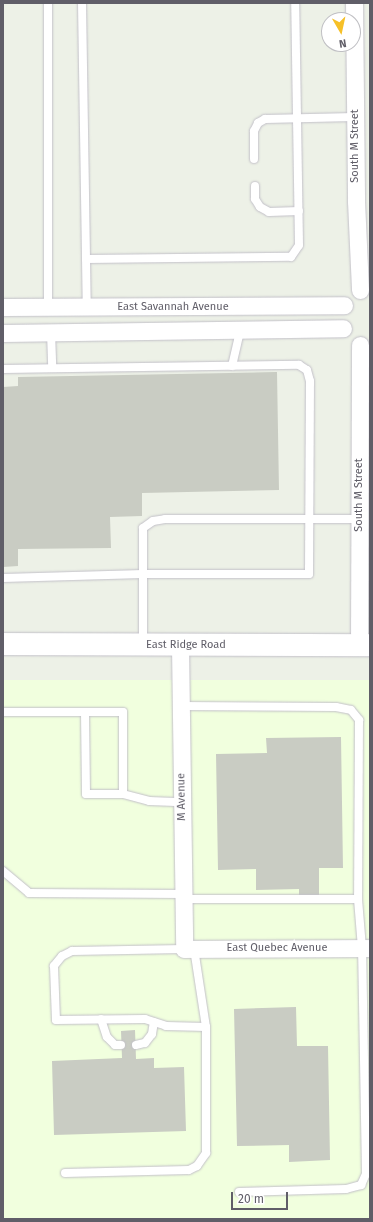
<!DOCTYPE html>
<html>
<head>
<meta charset="utf-8">
<style>
  body { margin:0 }
  #map { position:relative; width:373px; height:1222px; overflow:hidden; background:#edf1e7; font-family:"Fira Sans",sans-serif }
  div>[style] { position:absolute }
  [style*='--x'] { left:calc(var(--x)*1px); top:calc(var(--y)*1px); width:calc(var(--w)*1px); rotate:calc(var(--a)*1deg) }
  .commercial>* { inset:0; background:#f1ffde; transform-origin:0 0 }
  .building>* { inset:0; background:#c9ccc3 }
  .roads { filter:drop-shadow(0 0 1px #c2c0c8) drop-shadow(0 0 1px #c2c0c8) }
  .service>* { height:8px; margin:-4px; padding:0 4px; transform-origin:4px; border-radius:4px; background:#fff }
  .minor>* { height:17px; margin:-8.5px; padding:0 8.5px; transform-origin:8.5px; border-radius:8.5px; background:#fff }
  .secondary>* { height:22px; margin:-11px; padding:0 11px; transform-origin:11px; border-radius:11px; background:#fff }
  span { translate:-50% -50%; white-space:nowrap; text-align:center; line-height:1.15; -webkit-text-stroke:3px #fff; paint-order:stroke }
  .street-label { font-size:11px; color:#605e68 }
  .frame { position:absolute; inset:0; border:4px solid #605e68; pointer-events:none }
  .north { position:absolute; left:321px; top:12px; width:40px; height:40px; box-sizing:border-box; background:#fff; border:1px solid #bfbfc3; border-radius:50%; rotate:171deg; font-size:11px; font-weight:700; line-height:16px; text-align:center; color:#605e68 }
  .north::after { content:''; display:block; margin:auto; width:14px; height:18px; background:#f6c028; clip-path:polygon(50% 0,100% 100%,50% 72%,0 100%) }
  .scale { position:absolute; left:231px; top:1192px; width:57px; height:18px; box-sizing:border-box; border:2px solid #605e68; border-top:0; padding-left:5px; font-size:12px; line-height:14px; white-space:nowrap; color:#605e68; -webkit-text-stroke:3px #fff; paint-order:stroke }
</style>
</head>
<body>
<div id="map">
  <div class="commercial">
    <div style="left:3px;top:680px;width:367px;height:539px"></div>
  </div>
  <div class="building">
    <div style="clip-path:polygon(277px 372px,279px 490px,142px 493px,142px 516px,110px 517px,111px 548px,18px 549px,18px 566px,3px 567px,3px 387px,18px 386px,18px 377px)"></div>
    <div style="clip-path:polygon(341px 737px,343px 868px,319px 868px,319px 896px,299px 896px,299px 889px,256px 890px,256px 869px,218px 870px,216px 754px,267px 753px,266px 738px)"></div>
    <div style="clip-path:polygon(296px 1007px,297px 1046px,328px 1046px,330px 1160px,289px 1162px,289px 1145px,237px 1146px,234px 1009px)"></div>
    <div style="clip-path:polygon(135px 1030px,136px 1059px,154px 1058px,154px 1068px,184px 1067px,186px 1131px,54px 1135px,52px 1061px,122px 1058px,121px 1031px)"></div>
  </div>
  <div class="roads">
    <div class="service">
      <div style="--x:48;--y:3;--w:304;--a:90"></div>
      <div style="--x:82;--y:3;--w:304;--a:89.1"></div>
      <div style="--x:254;--y:159;--w:28;--a:-90"></div>
      <div style="--x:254;--y:131;--w:9;--a:-63"></div>
      <div style="--x:258;--y:123;--w:8;--a:-30"></div>
      <div style="--x:265;--y:119;--w:90;--a:-1.3"></div>
      <div style="--x:255;--y:186;--w:13;--a:90"></div>
      <div style="--x:255;--y:199;--w:9;--a:58"></div>
      <div style="--x:260;--y:207;--w:10;--a:29"></div>
      <div style="--x:269;--y:212;--w:30;--a:-2"></div>
      <div style="--x:86;--y:259;--w:205;--a:-0.6"></div>
      <div style="--x:291;--y:257;--w:14;--a:-56"></div>
      <div style="--x:299;--y:245;--w:242;--a:-90.9"></div>
      <div style="--x:51;--y:332;--w:35;--a:88"></div>
      <div style="--x:232;--y:366;--w:37;--a:-77"></div>
      <div style="--x:3;--y:369;--w:296;--a:-0.8"></div>
      <div style="--x:299;--y:365;--w:9;--a:32"></div>
      <div style="--x:307;--y:370;--w:11;--a:75"></div>
      <div style="--x:310;--y:381;--w:193;--a:90.3"></div>
      <div style="--x:309;--y:574;--w:166;--a:180"></div>
      <div style="--x:143;--y:574;--w:140;--a:178.4"></div>
      <div style="--x:143;--y:644;--w:116;--a:-90"></div>
      <div style="--x:143;--y:528;--w:12;--a:-35"></div>
      <div style="--x:153;--y:521;--w:12;--a:-9"></div>
      <div style="--x:165;--y:519;--w:194;--a:0"></div>
      <div style="--x:180;--y:706;--w:156;--a:0.4"></div>
      <div style="--x:336;--y:707;--w:15;--a:11"></div>
      <div style="--x:351;--y:710;--w:13;--a:51"></div>
      <div style="--x:359;--y:720;--w:179;--a:90.3"></div>
      <div style="--x:358;--y:899;--w:175;--a:180"></div>
      <div style="--x:3;--y:712;--w:120;--a:0"></div>
      <div style="--x:123;--y:712;--w:82;--a:90"></div>
      <div style="--x:123;--y:794;--w:37;--a:180"></div>
      <div style="--x:86;--y:794;--w:82;--a:-90.7"></div>
      <div style="--x:123;--y:794;--w:27;--a:15"></div>
      <div style="--x:149;--y:801;--w:33;--a:2"></div>
      <div style="--x:3;--y:871;--w:34;--a:40"></div>
      <div style="--x:29;--y:893;--w:154;--a:0.4"></div>
      <div style="--x:184;--y:949;--w:112;--a:179"></div>
      <div style="--x:72;--y:951;--w:11;--a:153"></div>
      <div style="--x:62;--y:956;--w:13;--a:129"></div>
      <div style="--x:54;--y:966;--w:54;--a:87.9"></div>
      <div style="--x:56;--y:1020;--w:89;--a:-0.6"></div>
      <div style="--x:145;--y:1019;--w:22;--a:18"></div>
      <div style="--x:166;--y:1026;--w:40;--a:1.4"></div>
      <div style="--x:101;--y:1019;--w:19;--a:72"></div>
      <div style="--x:107;--y:1037;--w:11;--a:45"></div>
      <div style="--x:115;--y:1045;--w:6;--a:0"></div>
      <div style="--x:136;--y:1045;--w:9;--a:-13"></div>
      <div style="--x:145;--y:1043;--w:11;--a:-52"></div>
      <div style="--x:152;--y:1034;--w:12;--a:-81"></div>
      <div style="--x:65;--y:1173;--w:124;--a:-1.4"></div>
      <div style="--x:189;--y:1170;--w:9;--a:-27"></div>
      <div style="--x:197;--y:1166;--w:16;--a:-55"></div>
      <div style="--x:206;--y:1153;--w:126;--a:-90"></div>
      <div style="--x:206;--y:1027;--w:79;--a:-98.7"></div>
      <div style="--x:239;--y:1192;--w:107;--a:-1.6"></div>
      <div style="--x:346;--y:1189;--w:16;--a:-15"></div>
      <div style="--x:361;--y:1185;--w:12;--a:-66"></div>
      <div style="--x:366;--y:1174;--w:226;--a:-91"></div>
      <div style="--x:362;--y:948;--w:49;--a:-94.7"></div>
    </div>
    <div class="minor">
      <div style="--x:354;--y:3;--w:198;--a:89.4"></div>
      <div style="--x:356;--y:201;--w:89;--a:87.4"></div>
      <div style="--x:3;--y:307;--w:341;--a:-0.3"></div>
      <div style="--x:3;--y:333;--w:340;--a:-0.8"></div>
      <div style="--x:180;--y:645;--w:304;--a:89.2"></div>
      <div style="--x:184;--y:949;--w:186;--a:-0.3"></div>
      <div style="--x:359;--y:645;--w:300;--a:-89.8"></div>
    </div>
    <div class="secondary">
      <div style="--x:3;--y:644;--w:367;--a:0.2"></div>
    </div>
  </div>
  <div class="street-label">
    <span style="left:355px;top:146px;rotate:-90deg">South M Street</span>
    <span style="left:173px;top:307px">East Savannah Avenue</span>
    <span style="left:359px;top:495px;rotate:-90deg">South M Street</span>
    <span style="left:186px;top:645px">East Ridge Road</span>
    <span style="left:182px;top:797px;rotate:-91deg">M Avenue</span>
    <span style="left:277px;top:948px">East Quebec Avenue</span>
  </div>
  <div class="frame"></div>
  <div class="north">N</div>
  <div class="scale">20 m</div>
</div>
</body>
</html>
